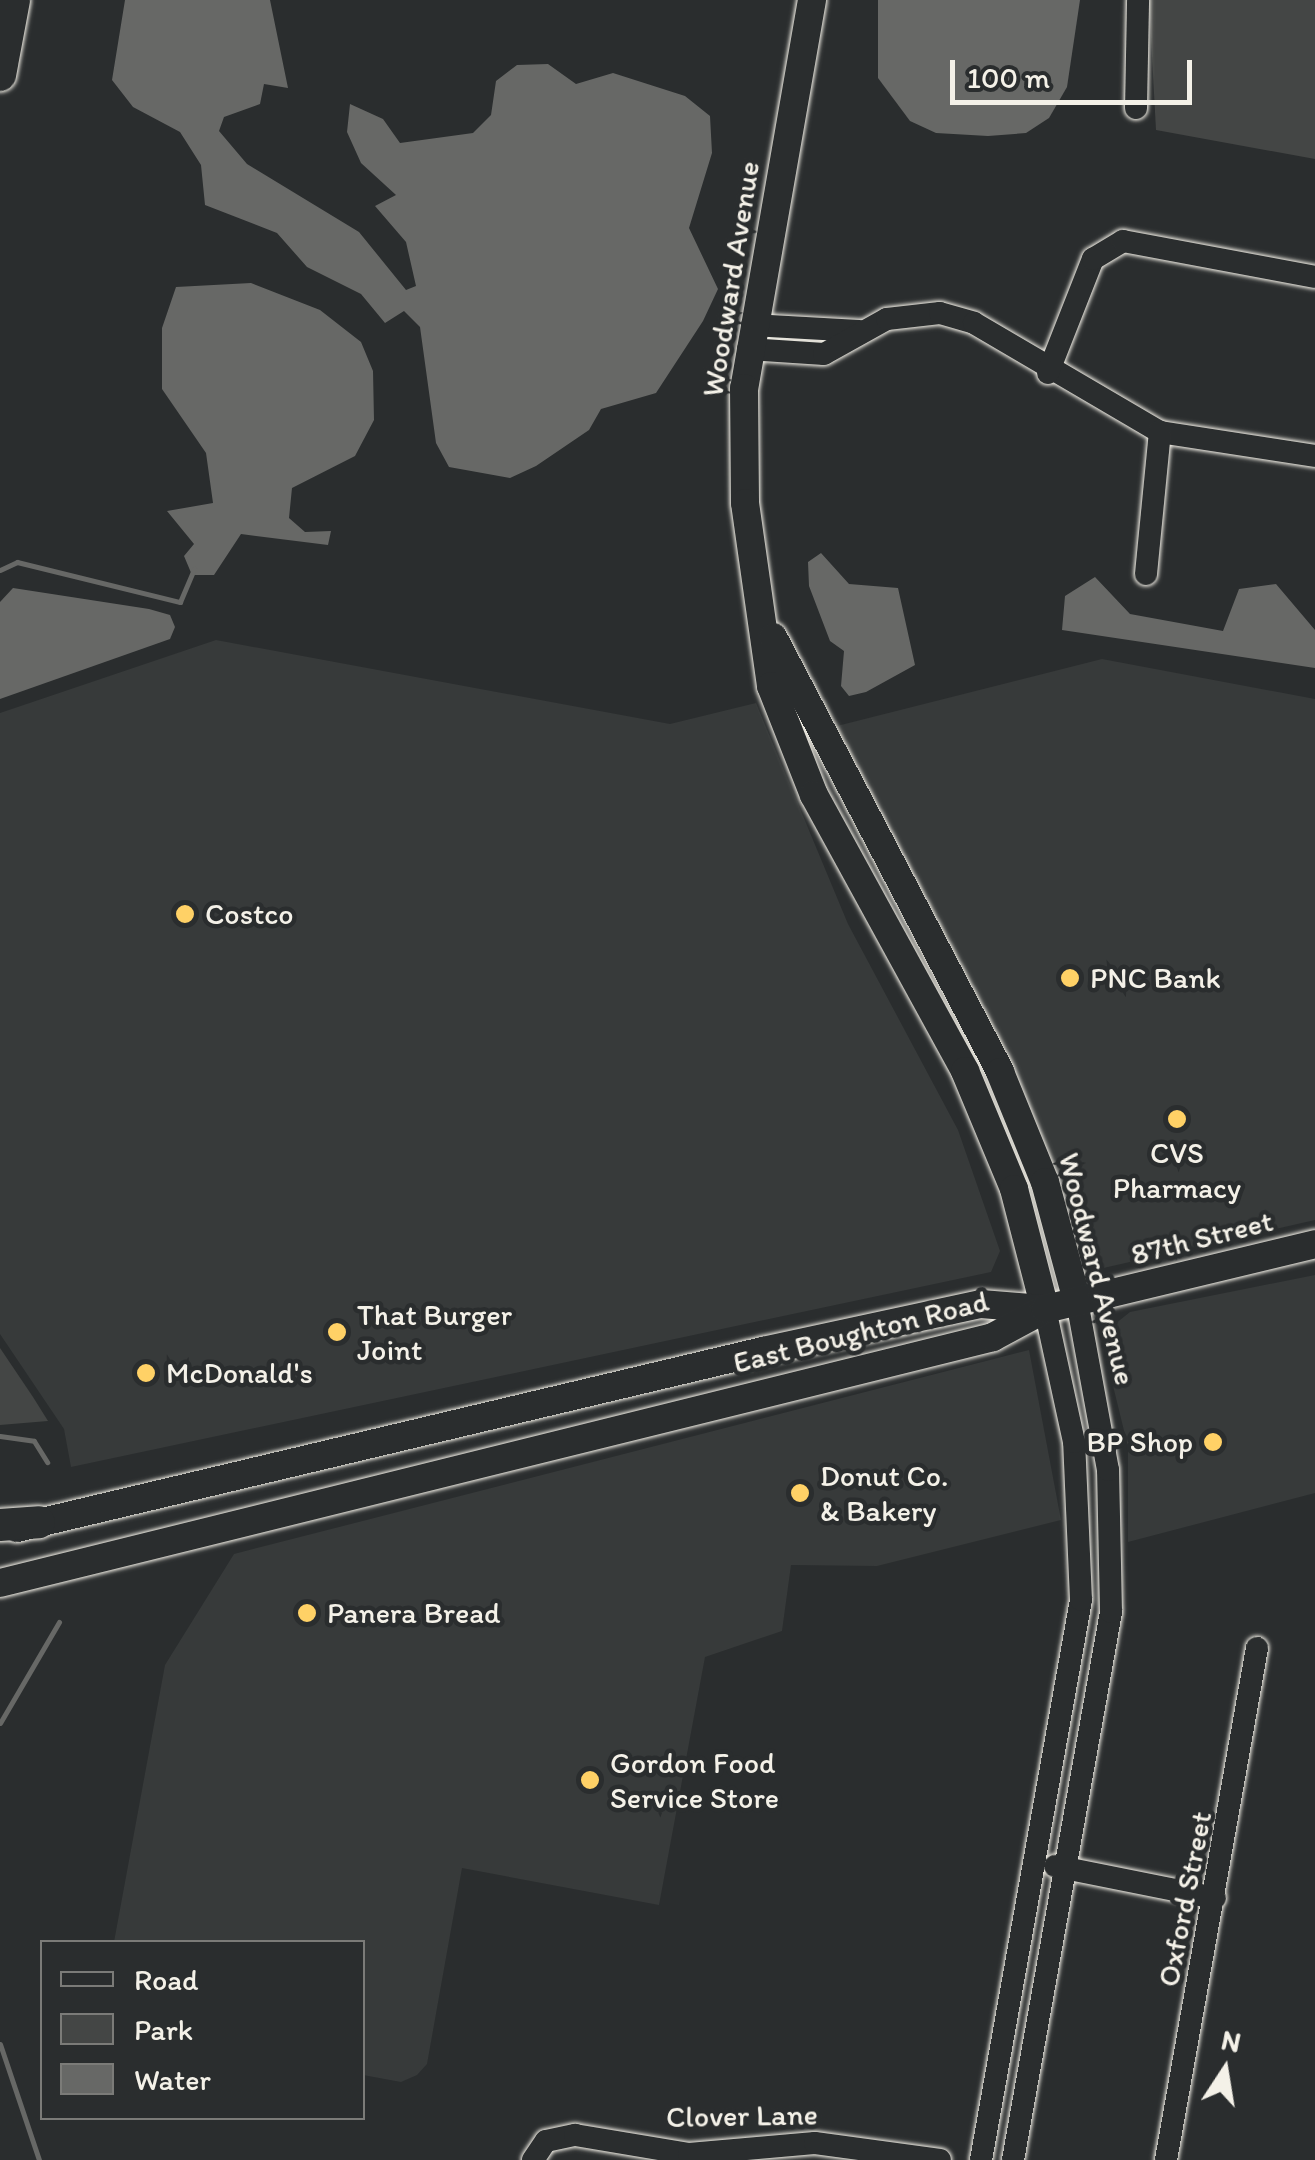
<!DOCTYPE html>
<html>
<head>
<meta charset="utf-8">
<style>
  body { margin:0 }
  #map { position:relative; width:1315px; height:2160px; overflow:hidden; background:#2a2d2e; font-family:Itim,sans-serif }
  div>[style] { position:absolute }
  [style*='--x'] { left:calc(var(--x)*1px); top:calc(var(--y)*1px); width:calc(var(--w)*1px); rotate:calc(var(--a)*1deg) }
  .built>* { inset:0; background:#373a3a }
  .green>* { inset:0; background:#444645 }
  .water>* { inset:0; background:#676866 }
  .stream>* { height:5px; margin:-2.5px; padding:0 2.5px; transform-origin:2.5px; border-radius:2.5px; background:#676866 }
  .roads { filter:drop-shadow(0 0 2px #f4f1e8) drop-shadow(0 0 2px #f4f1e8) }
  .minor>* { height:22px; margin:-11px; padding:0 11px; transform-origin:11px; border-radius:11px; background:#2a2d2e }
  .major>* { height:28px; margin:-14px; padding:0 14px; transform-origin:14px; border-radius:14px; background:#2a2d2e }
  .highway>* { height:32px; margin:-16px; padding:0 16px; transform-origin:16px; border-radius:16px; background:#2a2d2e }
  .dots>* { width:28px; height:28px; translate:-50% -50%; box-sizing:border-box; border:5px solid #2a2d2e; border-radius:50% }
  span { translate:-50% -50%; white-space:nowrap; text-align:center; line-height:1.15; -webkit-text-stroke:9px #2a2d2e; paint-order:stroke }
  .street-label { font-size:30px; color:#f4f1e8 }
  .poi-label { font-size:30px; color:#f4f1e8 }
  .left { translate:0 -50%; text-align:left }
  .right { translate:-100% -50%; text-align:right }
  .legend { position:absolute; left:40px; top:1940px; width:325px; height:180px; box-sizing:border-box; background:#2a2d2e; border:2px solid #7b7b78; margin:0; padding:12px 18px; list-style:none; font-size:30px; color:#f4f1e8 }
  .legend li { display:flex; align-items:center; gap:20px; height:50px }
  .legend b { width:50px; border:2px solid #7b7b78 }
  .north { position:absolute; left:1175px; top:2020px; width:100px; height:100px; -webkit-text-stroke:8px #2a2d2e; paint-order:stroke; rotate:12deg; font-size:28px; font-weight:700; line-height:40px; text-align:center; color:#f4f1e8 }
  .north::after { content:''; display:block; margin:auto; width:35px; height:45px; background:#f4f1e8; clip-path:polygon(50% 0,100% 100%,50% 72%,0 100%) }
  .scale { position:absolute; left:950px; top:60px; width:242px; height:45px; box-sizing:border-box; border:5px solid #f4f1e8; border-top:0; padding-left:12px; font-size:30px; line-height:35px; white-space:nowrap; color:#f4f1e8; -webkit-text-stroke:8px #2a2d2e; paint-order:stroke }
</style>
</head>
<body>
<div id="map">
  <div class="built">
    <div style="clip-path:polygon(216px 640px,670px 724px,756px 703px,848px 924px,958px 1130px,1000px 1251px,991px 1272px,71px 1467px,64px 1429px,0 1334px,0 713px)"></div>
    <div style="clip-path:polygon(1102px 659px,1315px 699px,1315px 1220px,1099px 1269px,1075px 1254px,825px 729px)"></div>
    <div style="clip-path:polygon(1315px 1275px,1315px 1493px,1128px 1542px,1128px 1447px,1105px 1353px,1110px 1328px,1130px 1312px)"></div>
    <div style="clip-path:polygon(1029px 1350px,1061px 1520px,877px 1566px,791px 1565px,782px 1631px,705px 1657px,659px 1905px,462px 1868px,427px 2064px,417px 2075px,401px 2082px,363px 2075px,362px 1942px,114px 1942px,165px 1665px,234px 1554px)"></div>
  </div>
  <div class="green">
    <div style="clip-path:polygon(1149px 0,1315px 0,1315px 159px,1156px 130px)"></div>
    <div style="clip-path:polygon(0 1348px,33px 1397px,48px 1421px,0 1425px)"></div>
  </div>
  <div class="water">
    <div style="clip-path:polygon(125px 0,270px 0,288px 88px,264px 84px,260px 104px,224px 117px,219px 131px,247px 164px,359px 232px,406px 290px,416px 286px,406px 242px,375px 206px,396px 195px,361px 163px,347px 132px,350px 104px,383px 119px,400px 143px,473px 133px,491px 115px,496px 81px,517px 65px,548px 64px,576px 84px,613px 73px,685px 96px,710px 116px,712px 153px,689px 228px,718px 289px,703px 321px,656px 393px,601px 409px,589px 430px,536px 466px,510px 478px,449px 467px,436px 443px,420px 327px,404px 311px,385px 323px,361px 294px,307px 267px,277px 233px,205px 205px,201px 165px,180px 132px,133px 107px,112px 80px)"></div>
    <div style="clip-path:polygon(878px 0,1080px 0,1067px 87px,1049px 118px,1026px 133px,988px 136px,936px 133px,910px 121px,878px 78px)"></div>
    <div style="clip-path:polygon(251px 283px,320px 310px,361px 342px,373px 371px,374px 420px,355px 456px,292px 488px,289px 518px,305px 532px,331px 531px,328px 545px,241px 534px,214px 575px,192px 575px,184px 556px,194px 544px,167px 511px,213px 503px,206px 453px,162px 389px,162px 328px,176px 287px)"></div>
    <div style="clip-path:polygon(821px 553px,849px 584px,898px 588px,915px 665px,866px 692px,849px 696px,841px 686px,844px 651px,830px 641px,809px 586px,808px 562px)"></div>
    <div style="clip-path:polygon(1095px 577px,1130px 614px,1223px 631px,1239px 589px,1276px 584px,1315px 630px,1315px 668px,1062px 630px,1065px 596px)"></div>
    <div style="clip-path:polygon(13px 588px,149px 609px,170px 615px,175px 627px,170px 639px,0 699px,0 602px)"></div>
  </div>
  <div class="stream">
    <div style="--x:0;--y:570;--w:19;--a:-25"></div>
    <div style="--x:17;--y:562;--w:168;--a:13.8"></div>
    <div style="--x:180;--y:602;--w:36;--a:-67"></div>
    <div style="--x:0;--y:1436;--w:34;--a:8"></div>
    <div style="--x:34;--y:1441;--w:25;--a:58"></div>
    <div style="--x:0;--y:1723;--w:117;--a:-59.7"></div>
    <div style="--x:0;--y:2044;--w:122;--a:71.4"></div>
  </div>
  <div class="roads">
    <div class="minor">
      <div style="--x:1136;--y:108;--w:108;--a:-88.9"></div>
      <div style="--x:752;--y:325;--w:107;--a:3.2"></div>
      <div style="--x:748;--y:349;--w:76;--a:3.8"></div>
      <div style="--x:824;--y:354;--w:72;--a:-29.1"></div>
      <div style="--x:887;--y:319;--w:53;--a:-6.5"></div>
      <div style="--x:940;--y:313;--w:35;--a:16"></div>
      <div style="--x:974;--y:323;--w:216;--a:30.4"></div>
      <div style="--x:1160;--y:432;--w:157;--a:8.8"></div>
      <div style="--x:1048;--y:373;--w:123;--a:-68.5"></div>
      <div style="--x:1093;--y:259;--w:35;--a:-31"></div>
      <div style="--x:1123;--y:241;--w:195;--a:10.6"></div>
      <div style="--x:1146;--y:574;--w:143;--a:-84.4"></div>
      <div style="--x:1055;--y:1866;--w:163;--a:11.3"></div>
      <div style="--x:533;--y:2160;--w:23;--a:-56"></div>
      <div style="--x:546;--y:2141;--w:30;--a:-12"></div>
      <div style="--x:575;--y:2135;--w:116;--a:9.5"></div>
      <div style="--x:689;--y:2154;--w:126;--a:-5"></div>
      <div style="--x:815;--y:2143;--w:126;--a:7.7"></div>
      <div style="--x:981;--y:2160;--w:569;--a:-79.88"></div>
      <div style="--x:1081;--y:1600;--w:158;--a:-92.5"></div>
      <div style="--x:1074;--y:1442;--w:136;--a:-102.3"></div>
      <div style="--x:1013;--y:2160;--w:557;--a:-79.86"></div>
      <div style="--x:1111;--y:1612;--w:142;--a:-91.2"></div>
      <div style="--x:1108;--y:1470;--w:172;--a:-100.4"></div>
      <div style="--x:1166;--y:2160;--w:520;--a:-79.92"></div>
    </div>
    <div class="major">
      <div style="--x:812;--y:0;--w:394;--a:99.9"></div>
      <div style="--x:744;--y:388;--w:115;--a:89.5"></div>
      <div style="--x:745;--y:503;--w:185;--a:81.9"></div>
      <div style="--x:771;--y:686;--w:117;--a:68.5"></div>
      <div style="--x:814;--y:795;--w:315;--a:61.3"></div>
      <div style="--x:965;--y:1071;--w:128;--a:67.4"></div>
      <div style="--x:1014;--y:1189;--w:124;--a:75.5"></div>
      <div style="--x:773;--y:637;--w:491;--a:62.4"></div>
      <div style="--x:1000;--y:1072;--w:119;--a:67.8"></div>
      <div style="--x:1045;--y:1182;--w:123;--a:74.9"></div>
      <div style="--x:17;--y:1528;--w:767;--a:-13.35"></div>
      <div style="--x:763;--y:1351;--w:223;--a:-12.2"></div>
      <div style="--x:981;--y:1304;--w:62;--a:4.6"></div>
      <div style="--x:0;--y:1583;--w:1023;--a:-13.91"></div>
      <div style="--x:993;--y:1337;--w:59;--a:-28.3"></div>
      <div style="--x:1045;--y:1309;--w:278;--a:-13.5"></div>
    </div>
    <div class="highway">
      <div style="--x:0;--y:75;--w:76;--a:-79.4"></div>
      <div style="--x:0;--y:1525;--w:39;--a:-4"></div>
    </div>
  </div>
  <div class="dots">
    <div style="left:185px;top:914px;background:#ffd166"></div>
    <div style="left:1070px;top:978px;background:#ffd166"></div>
    <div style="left:1177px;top:1119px;background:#ffd166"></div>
    <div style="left:337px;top:1332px;background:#ffd166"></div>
    <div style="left:146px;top:1373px;background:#ffd166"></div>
    <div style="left:1213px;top:1442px;background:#ffd166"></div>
    <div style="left:800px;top:1493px;background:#ffd166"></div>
    <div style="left:307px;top:1613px;background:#ffd166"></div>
    <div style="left:590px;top:1780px;background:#ffd166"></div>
  </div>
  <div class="street-label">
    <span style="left:731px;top:279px;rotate:-81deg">Woodward Avenue</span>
    <span style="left:1202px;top:1238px;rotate:-14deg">87th Street</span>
    <span style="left:1097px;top:1269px;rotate:76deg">Woodward Avenue</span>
    <span style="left:861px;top:1332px;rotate:-14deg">East Boughton Road</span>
    <span style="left:1185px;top:1899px;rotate:-79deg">Oxford Street</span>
    <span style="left:742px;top:2116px;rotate:-1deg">Clover Lane</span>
  </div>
  <div class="poi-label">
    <span class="left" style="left:205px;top:914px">Costco</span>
    <span class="left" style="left:1090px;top:978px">PNC Bank</span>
    <span style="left:1177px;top:1170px">CVS<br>Pharmacy</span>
    <span class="left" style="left:357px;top:1332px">That Burger<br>Joint</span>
    <span class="left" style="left:166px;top:1373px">McDonald's</span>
    <span class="right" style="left:1193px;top:1442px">BP Shop</span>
    <span class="left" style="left:820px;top:1493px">Donut Co.<br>&amp; Bakery</span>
    <span class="left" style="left:327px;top:1613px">Panera Bread</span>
    <span class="left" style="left:610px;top:1780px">Gordon Food<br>Service Store</span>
  </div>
  <ul class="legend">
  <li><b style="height:12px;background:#2a2d2e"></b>Road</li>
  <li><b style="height:28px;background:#444645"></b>Park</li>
  <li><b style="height:28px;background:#676866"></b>Water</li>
  </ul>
  <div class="north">N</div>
  <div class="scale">100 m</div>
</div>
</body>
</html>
